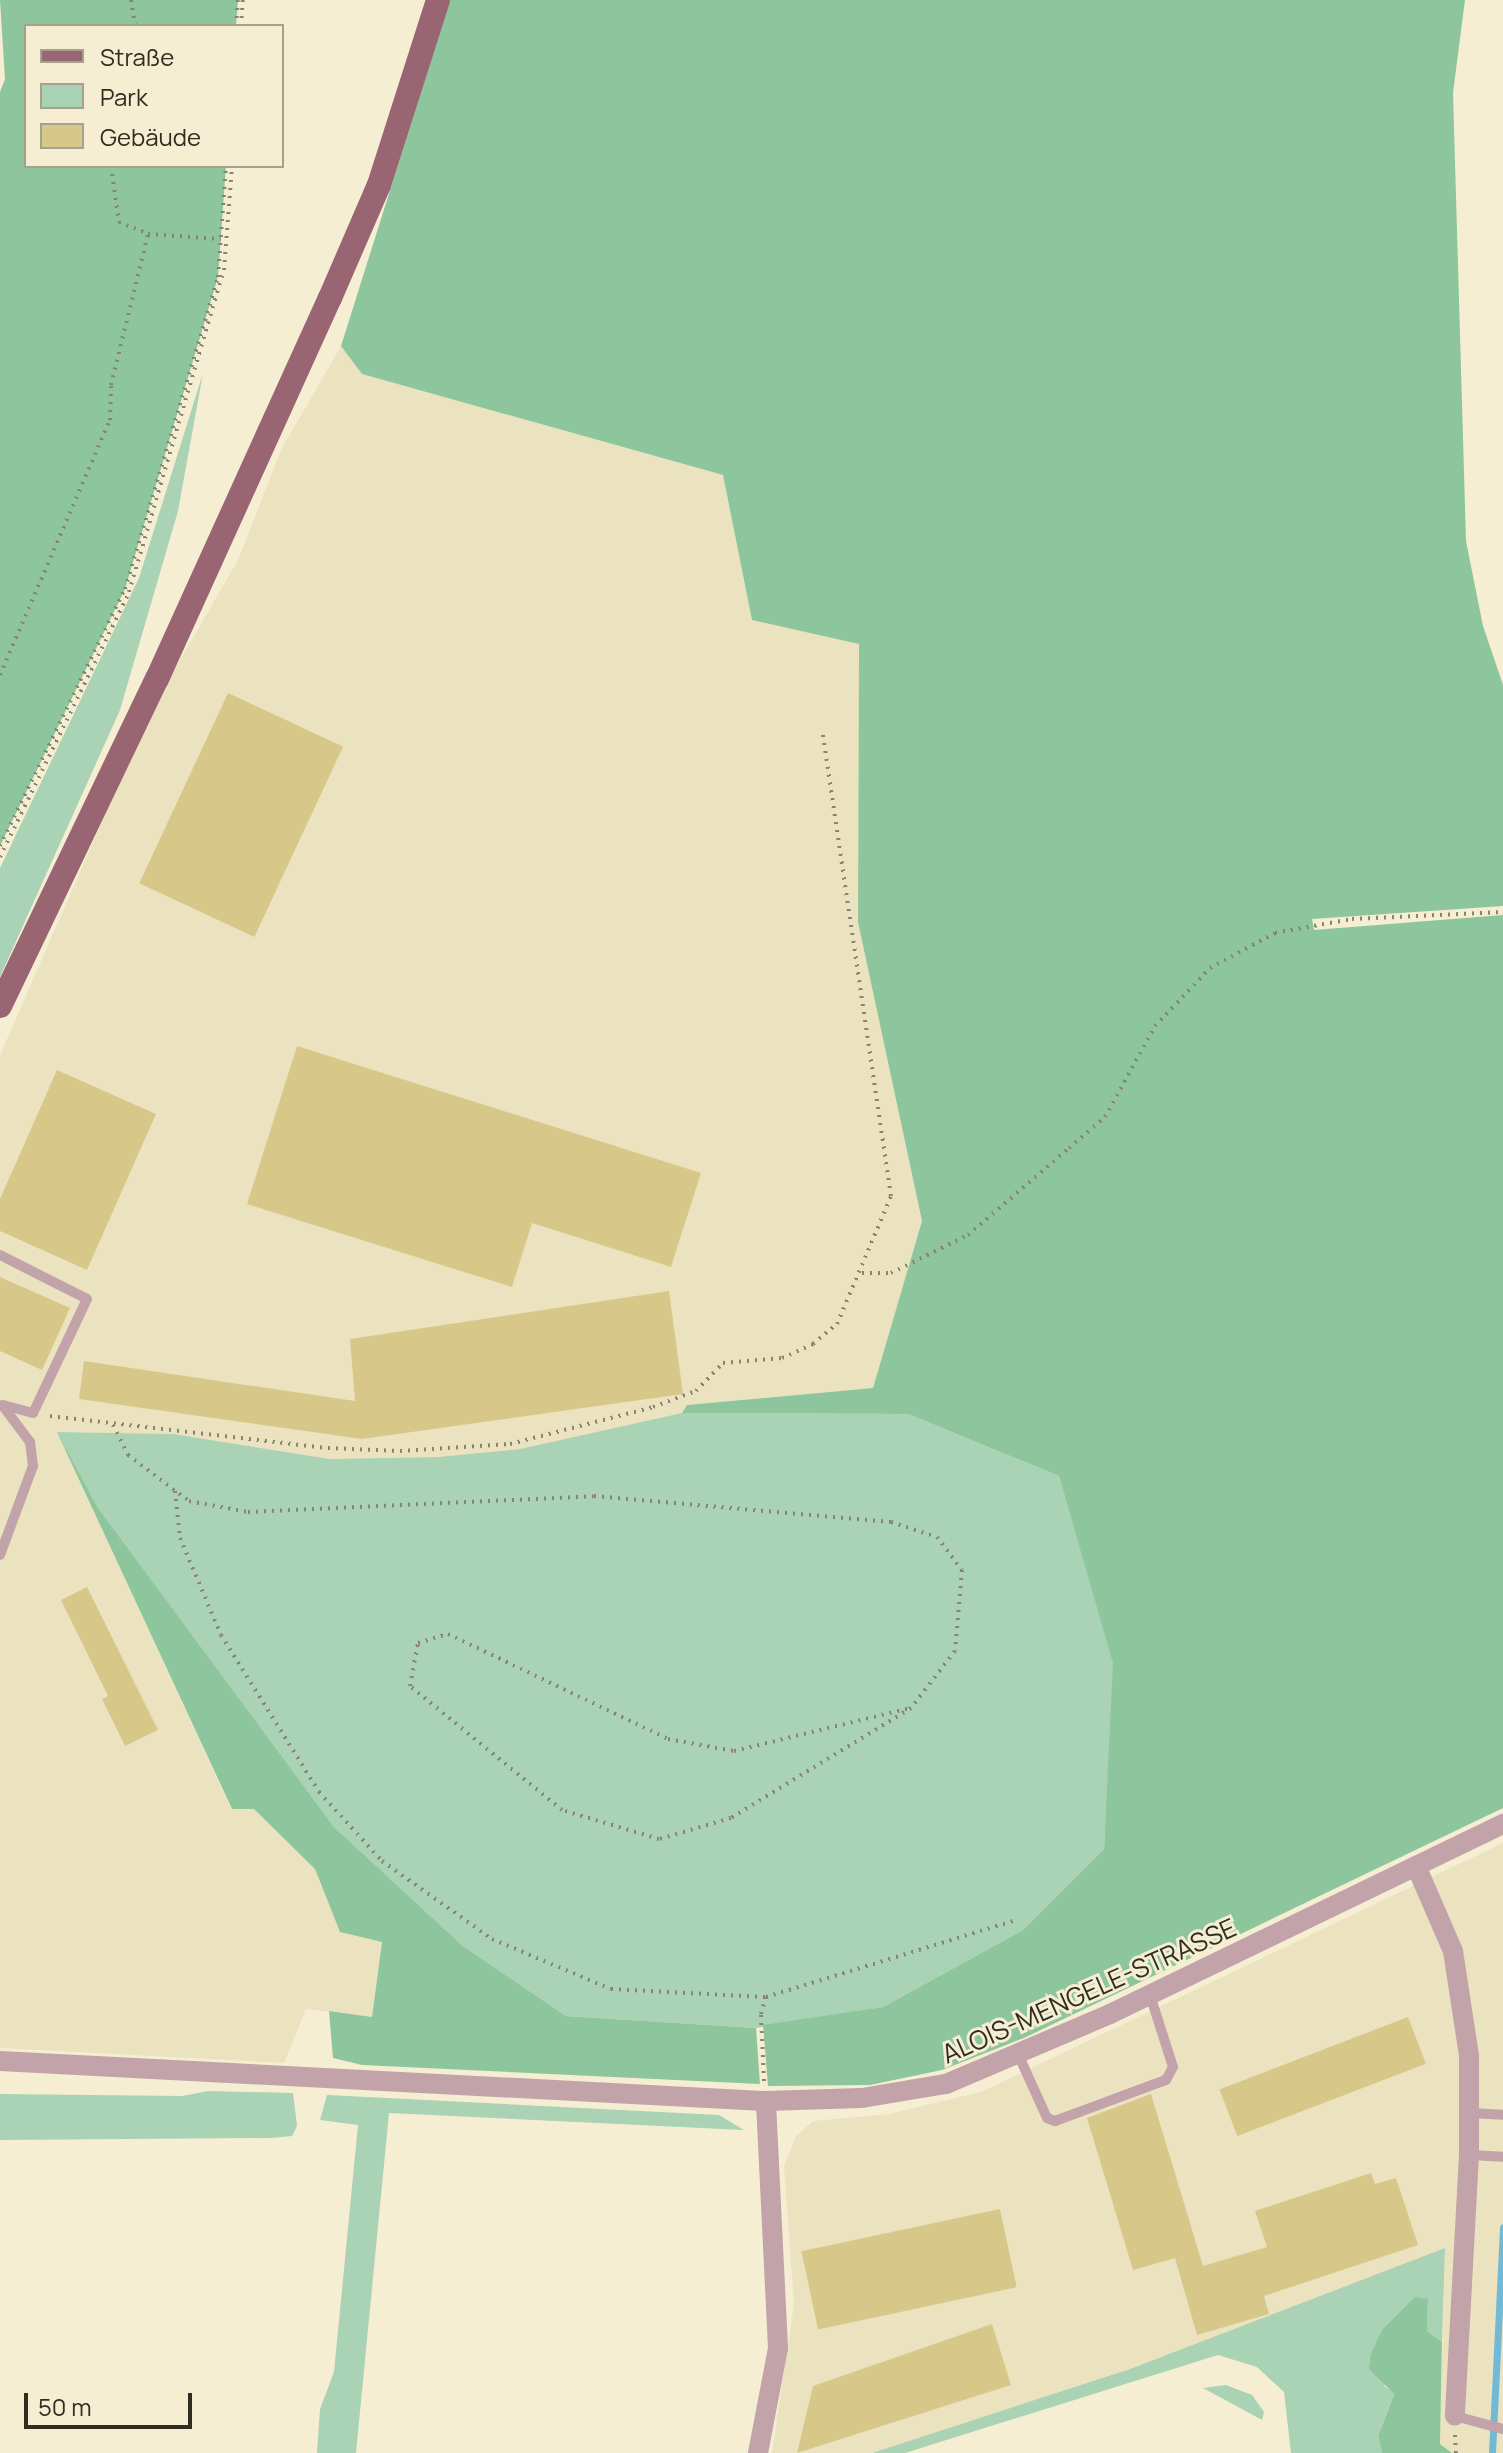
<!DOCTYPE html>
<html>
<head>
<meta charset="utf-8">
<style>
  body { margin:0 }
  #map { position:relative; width:1503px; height:2453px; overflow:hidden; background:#f5eed2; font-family:Manrope,sans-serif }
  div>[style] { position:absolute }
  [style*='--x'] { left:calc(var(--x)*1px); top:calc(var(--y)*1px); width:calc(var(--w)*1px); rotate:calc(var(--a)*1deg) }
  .built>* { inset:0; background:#ebe3c0 }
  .green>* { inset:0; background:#aad2b4 }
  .forest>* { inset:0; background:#8dc59c }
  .stream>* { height:7px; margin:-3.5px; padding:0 3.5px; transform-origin:3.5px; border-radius:3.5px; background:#72b9d6 }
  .building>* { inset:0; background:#d7c889; transform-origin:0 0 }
  .path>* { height:4px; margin-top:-2px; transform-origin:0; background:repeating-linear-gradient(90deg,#898472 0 2px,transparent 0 8px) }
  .lane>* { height:10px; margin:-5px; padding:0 5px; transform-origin:5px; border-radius:5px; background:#c2a3aa }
  .street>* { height:20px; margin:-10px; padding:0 10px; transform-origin:10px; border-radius:10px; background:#c2a3aa }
  .primary>* { height:24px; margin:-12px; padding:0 12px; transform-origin:12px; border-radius:12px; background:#9a6573 }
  span { translate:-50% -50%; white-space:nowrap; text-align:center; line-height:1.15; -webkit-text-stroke:6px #f5eed2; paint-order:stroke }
  .street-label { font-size:26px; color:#302d23 }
  .legend { position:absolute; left:24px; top:24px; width:260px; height:144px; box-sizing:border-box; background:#f5eed2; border:2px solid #a6a18c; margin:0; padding:10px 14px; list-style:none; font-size:24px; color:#302d23 }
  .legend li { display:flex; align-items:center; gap:16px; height:40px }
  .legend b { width:40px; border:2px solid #a6a18c }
  .scale { position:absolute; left:24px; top:2393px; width:168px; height:36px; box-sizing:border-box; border:4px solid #302d23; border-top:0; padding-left:10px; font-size:24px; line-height:28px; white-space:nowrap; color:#302d23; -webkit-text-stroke:6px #f5eed2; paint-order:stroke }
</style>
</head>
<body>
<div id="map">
  <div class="built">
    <div style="clip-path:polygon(341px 346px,362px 374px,723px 475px,752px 620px,859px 643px,858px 922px,922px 1221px,873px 1388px,687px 1405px,682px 1413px,520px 1449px,438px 1457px,330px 1459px,173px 1434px,58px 1432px,231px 1809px,254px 1809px,315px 1869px,340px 1932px,382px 1942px,372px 2017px,306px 2009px,284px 2063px,0 2048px,0 1055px,150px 712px,238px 560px,281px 450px)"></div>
    <div style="clip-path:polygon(1503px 1843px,1503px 2453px,1452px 2453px,1440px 2444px,1445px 2249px,1130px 2369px,872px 2453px,772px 2453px,794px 2304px,784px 2166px,796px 2136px,813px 2121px,889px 2114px,981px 2092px)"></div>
  </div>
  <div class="green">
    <div style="clip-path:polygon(203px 373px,178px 511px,120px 710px,0 977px,0 868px,139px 578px)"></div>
    <div style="clip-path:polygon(682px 1413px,908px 1414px,1059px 1476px,1114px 1663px,1104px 1849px,1023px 1930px,883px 2007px,756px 2028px,566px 2016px,463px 1946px,334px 1827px,96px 1507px,57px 1432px,173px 1434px,330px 1459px,438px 1457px,520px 1449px)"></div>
    <div style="clip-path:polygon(208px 2091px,293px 2093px,297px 2126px,292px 2136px,272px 2138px,0 2140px,0 2094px,182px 2096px)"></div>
    <div style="clip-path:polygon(327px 2095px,719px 2115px,744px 2130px,389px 2113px,356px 2453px,317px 2453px,320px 2409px,334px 2372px,358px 2125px,320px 2120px)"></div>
    <div style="clip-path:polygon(1445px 2248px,1442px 2342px,1427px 2331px,1428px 2299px,1384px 2386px,1394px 2393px,1378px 2436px,1382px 2453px,1291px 2453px,1284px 2392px,1257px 2367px,1218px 2355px,905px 2453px,872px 2453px,1130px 2369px)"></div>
    <div style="clip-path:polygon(1226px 2385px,1252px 2395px,1264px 2412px,1262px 2420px,1203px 2388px)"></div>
  </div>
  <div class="forest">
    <div style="clip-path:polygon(0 0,238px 0,236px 26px,26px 26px,26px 166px,226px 166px,218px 277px,125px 589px,0 846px,0 92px,5px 79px)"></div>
    <div style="clip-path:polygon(450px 0,1465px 0,1453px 93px,1466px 541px,1483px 626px,1503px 685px,1503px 906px,1312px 919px,1314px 930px,1503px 915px,1503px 1808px,1026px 2037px,942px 2070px,870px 2085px,768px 2086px,763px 2025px,883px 2007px,1023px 1930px,1104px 1849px,1113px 1663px,1059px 1476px,908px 1414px,682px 1413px,687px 1405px,873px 1388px,922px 1221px,858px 922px,859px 644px,752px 620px,723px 475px,362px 374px,341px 346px)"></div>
    <div style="clip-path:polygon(57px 1432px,97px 1507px,334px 1827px,463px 1946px,566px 2016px,756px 2028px,760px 2084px,362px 2065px,333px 2058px,329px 2011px,372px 2017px,382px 1942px,340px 1932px,315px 1869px,254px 1809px,232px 1809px)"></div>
    <div style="clip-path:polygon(1415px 2297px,1428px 2299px,1427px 2331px,1442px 2342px,1440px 2444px,1452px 2453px,1382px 2453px,1378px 2436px,1394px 2394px,1369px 2369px,1371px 2354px,1382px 2330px)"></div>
  </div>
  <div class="stream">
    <div style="--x:1492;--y:2453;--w:226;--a:-87.2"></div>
  </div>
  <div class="building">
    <div style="left:228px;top:693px;width:127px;height:210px;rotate:25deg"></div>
    <div style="clip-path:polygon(297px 1046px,701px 1173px,671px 1267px,532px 1223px,512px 1287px,247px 1204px)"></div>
    <div style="clip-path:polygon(57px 1070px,156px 1114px,87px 1270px,0 1231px,0 1199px)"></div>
    <div style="clip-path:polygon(0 1277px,70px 1308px,42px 1370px,0 1351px)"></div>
    <div style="clip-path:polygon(669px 1291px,683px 1394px,362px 1439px,79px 1399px,84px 1361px,355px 1401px,350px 1339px)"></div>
    <div style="clip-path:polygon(87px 1587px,158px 1730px,125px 1746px,102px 1699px,108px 1696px,61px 1600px)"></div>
    <div style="left:1408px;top:2017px;width:50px;height:202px;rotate:69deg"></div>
    <div style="clip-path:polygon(1151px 2094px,1203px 2266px,1267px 2247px,1255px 2211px,1371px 2173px,1375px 2184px,1396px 2178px,1418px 2245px,1264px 2296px,1269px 2314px,1197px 2335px,1175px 2258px,1133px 2270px,1087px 2118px)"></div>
    <div style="left:1000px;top:2209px;width:80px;height:203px;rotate:78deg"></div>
    <div style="clip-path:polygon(992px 2324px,1011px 2385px,797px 2453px,813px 2386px)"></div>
  </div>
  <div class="path">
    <div style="--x:131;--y:0;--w:26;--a:81"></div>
    <div style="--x:236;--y:26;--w:26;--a:-86"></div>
    <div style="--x:241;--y:26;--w:26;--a:-86"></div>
    <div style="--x:111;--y:166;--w:57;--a:81.9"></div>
    <div style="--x:119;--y:222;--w:31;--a:22"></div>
    <div style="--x:0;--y:675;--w:278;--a:-66.7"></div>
    <div style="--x:110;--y:420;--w:35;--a:-88"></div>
    <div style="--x:111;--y:385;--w:155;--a:-76.2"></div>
    <div style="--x:148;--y:234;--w:73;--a:3.9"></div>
    <div style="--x:0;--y:846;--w:286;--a:-64.1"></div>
    <div style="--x:125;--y:589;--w:326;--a:-73.4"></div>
    <div style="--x:218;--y:277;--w:111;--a:-85.9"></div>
    <div style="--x:0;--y:857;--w:295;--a:-64"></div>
    <div style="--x:129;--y:592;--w:336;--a:-73.6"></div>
    <div style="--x:224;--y:270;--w:104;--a:-85.6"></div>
    <div style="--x:862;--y:1273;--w:29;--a:0"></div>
    <div style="--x:891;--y:1273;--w:86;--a:-26.3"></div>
    <div style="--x:968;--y:1235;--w:133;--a:-40.7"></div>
    <div style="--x:1069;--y:1148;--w:48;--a:-40.7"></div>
    <div style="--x:1105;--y:1117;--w:104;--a:-61.2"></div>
    <div style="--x:1155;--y:1026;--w:80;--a:-46.5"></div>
    <div style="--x:1210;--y:968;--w:74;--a:-28.3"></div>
    <div style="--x:1275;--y:933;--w:78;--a:-10.3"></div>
    <div style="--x:1352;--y:919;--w:151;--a:-2.7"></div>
    <div style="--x:50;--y:1416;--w:280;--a:6.6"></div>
    <div style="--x:328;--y:1448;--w:72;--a:2.4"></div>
    <div style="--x:400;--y:1451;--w:110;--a:-3.6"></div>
    <div style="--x:510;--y:1444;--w:148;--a:-14.5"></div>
    <div style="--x:653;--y:1407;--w:46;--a:-20.4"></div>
    <div style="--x:696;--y:1391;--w:39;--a:-46"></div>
    <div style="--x:723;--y:1363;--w:59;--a:-4.8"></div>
    <div style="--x:782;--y:1358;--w:34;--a:-24"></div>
    <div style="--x:813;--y:1344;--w:31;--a:-40"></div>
    <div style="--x:837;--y:1324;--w:139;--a:-67.1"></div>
    <div style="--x:891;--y:1196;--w:467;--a:-98.4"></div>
    <div style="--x:113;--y:1425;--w:34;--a:63"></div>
    <div style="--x:128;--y:1455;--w:76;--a:37"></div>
    <div style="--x:189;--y:1501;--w:60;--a:10.6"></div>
    <div style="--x:248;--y:1512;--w:346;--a:-2.6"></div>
    <div style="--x:594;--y:1496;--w:298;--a:5"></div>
    <div style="--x:891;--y:1522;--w:48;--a:18.1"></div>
    <div style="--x:937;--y:1537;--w:41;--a:52.9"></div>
    <div style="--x:962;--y:1570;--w:81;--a:94.9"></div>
    <div style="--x:955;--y:1651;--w:72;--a:127.7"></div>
    <div style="--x:911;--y:1708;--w:211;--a:148.6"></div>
    <div style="--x:731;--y:1818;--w:75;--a:163.7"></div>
    <div style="--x:659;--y:1839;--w:101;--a:-163.4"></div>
    <div style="--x:562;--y:1810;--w:196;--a:-140.8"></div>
    <div style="--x:410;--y:1686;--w:44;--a:-79.5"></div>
    <div style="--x:418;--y:1643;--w:31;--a:-17"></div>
    <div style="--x:448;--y:1634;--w:244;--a:25.5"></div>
    <div style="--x:668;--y:1739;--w:67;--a:10.3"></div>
    <div style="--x:734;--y:1751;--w:182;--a:-13.7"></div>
    <div style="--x:175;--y:1491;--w:47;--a:83.9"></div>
    <div style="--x:180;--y:1538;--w:105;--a:67.1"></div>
    <div style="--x:221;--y:1635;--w:185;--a:58"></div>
    <div style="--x:319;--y:1792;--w:93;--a:47.6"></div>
    <div style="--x:382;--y:1861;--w:135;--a:35.3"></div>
    <div style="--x:492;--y:1939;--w:129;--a:22.8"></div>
    <div style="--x:611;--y:1989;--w:155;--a:3"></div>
    <div style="--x:764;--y:2081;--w:67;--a:-92.6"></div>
    <div style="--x:761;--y:2014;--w:18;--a:-74"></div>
    <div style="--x:766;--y:1997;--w:262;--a:-17.1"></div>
    <div style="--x:1455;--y:2435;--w:18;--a:87"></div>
  </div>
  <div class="lane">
    <div style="--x:0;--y:1255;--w:97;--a:26.8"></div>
    <div style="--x:87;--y:1299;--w:126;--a:115.3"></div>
    <div style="--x:33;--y:1413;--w:31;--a:-165"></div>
    <div style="--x:0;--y:1555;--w:95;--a:-69.7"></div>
    <div style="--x:33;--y:1466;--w:24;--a:-97"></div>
    <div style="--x:30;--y:1442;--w:46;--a:-127.1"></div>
    <div style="--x:1018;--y:2054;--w:70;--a:65.6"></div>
    <div style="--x:1047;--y:2118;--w:9;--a:21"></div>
    <div style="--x:1055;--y:2121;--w:118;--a:-20.3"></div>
    <div style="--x:1166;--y:2080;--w:15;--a:-62"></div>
    <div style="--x:1173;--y:2067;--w:76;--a:-107.7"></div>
    <div style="--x:1469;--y:2113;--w:34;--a:3"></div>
    <div style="--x:1469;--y:2155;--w:34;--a:3"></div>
    <div style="--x:1455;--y:2416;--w:50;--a:15.2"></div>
  </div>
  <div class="street">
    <div style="--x:1417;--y:1868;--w:90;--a:66.6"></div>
    <div style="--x:1453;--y:1951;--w:105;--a:81.3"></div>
    <div style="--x:1469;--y:2055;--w:100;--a:90"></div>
    <div style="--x:1469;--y:2155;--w:261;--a:93.1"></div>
    <div style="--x:0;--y:2061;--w:767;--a:2.99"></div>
    <div style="--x:766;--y:2101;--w:96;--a:-1.8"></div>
    <div style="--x:862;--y:2098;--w:85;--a:-9.5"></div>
    <div style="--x:946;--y:2084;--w:178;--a:-23.1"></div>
    <div style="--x:1110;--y:2014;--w:437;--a:-25.8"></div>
    <div style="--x:758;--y:2453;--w:107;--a:-79.2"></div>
    <div style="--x:778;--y:2348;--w:247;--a:-92.8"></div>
  </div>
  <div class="primary">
    <div style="--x:0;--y:1006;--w:363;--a:-64.4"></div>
    <div style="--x:157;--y:679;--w:418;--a:-65.6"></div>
    <div style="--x:330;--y:298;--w:123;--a:-66.6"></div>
    <div style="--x:379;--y:185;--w:194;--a:-72.3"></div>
  </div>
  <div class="street-label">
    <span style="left:1089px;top:1991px;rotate:-24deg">ALOIS-MENGELE-STRASSE</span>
  </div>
  <ul class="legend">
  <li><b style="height:10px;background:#9a6573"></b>Straße</li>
  <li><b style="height:22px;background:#aad2b4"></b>Park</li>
  <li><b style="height:22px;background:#d7c889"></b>Gebäude</li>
  </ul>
  <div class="scale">50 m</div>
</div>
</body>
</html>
